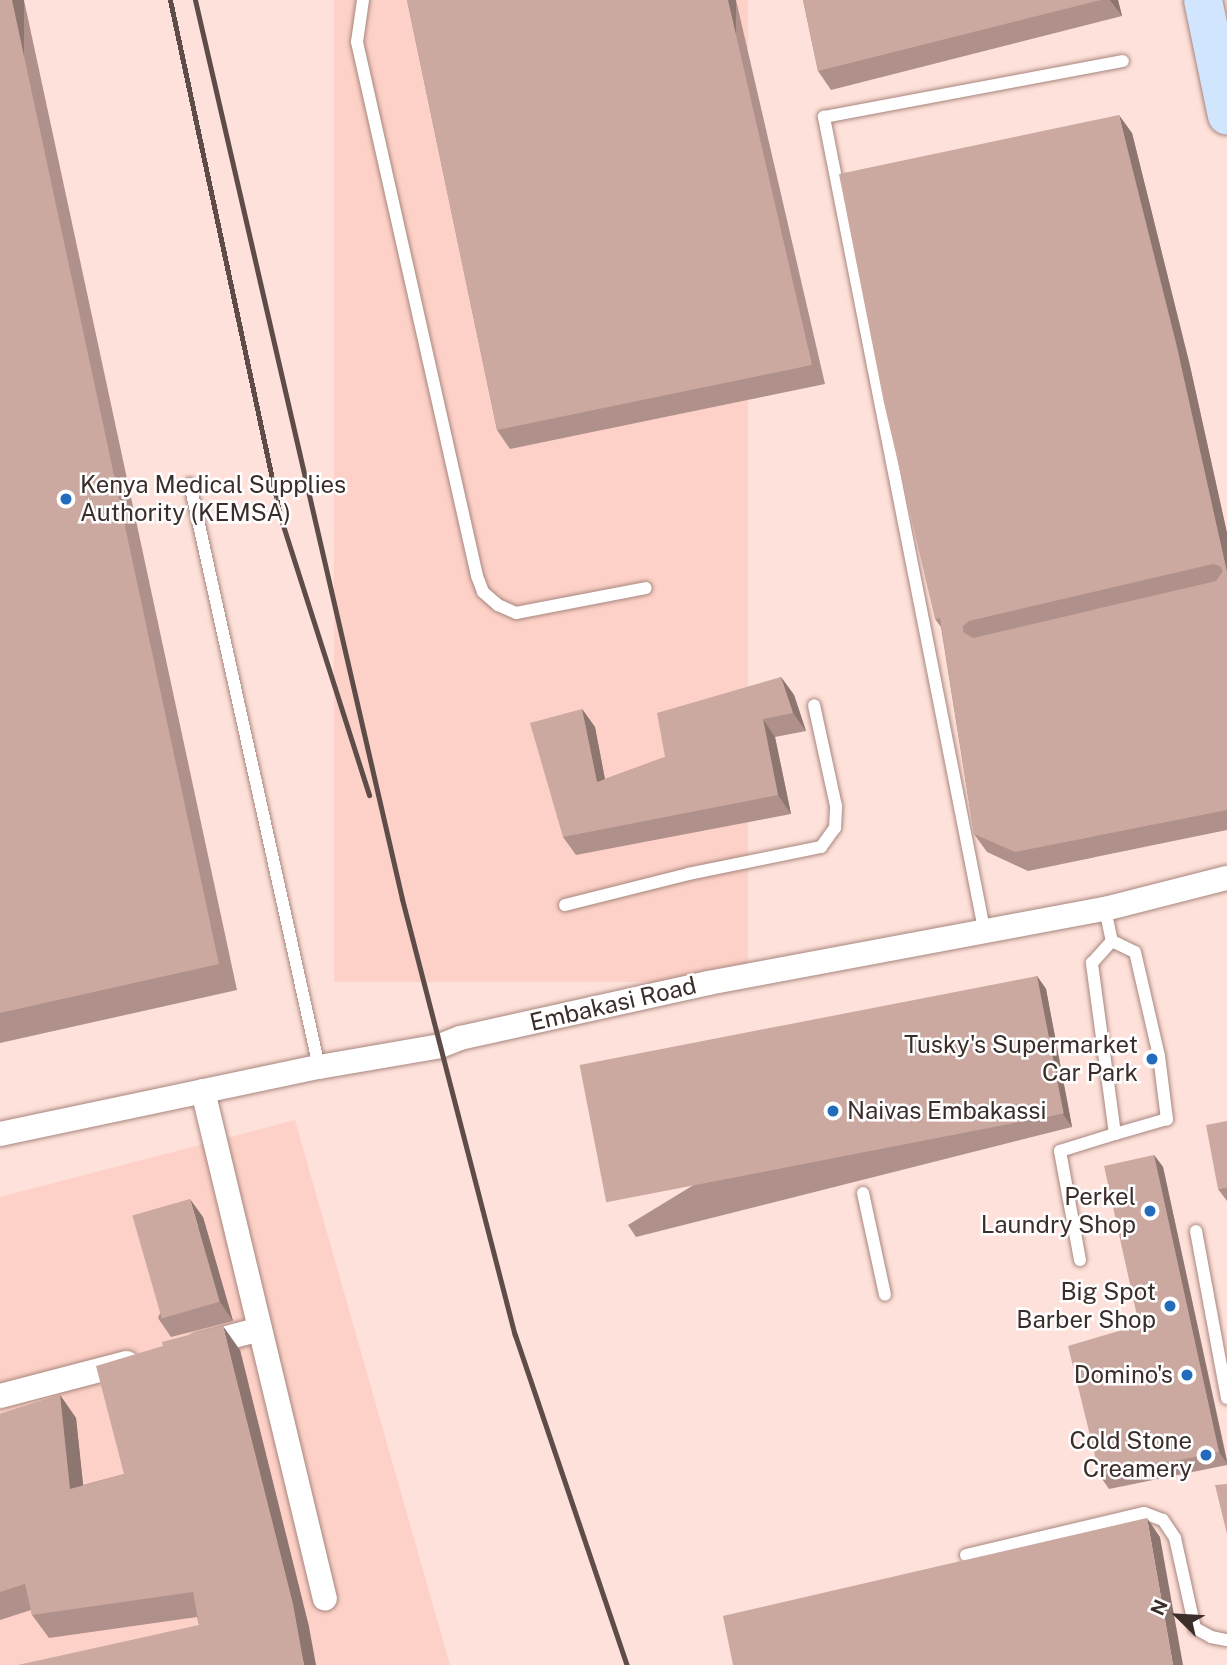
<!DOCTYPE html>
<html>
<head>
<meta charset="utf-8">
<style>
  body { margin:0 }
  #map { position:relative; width:1227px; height:1665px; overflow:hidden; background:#fee1da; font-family:"Public Sans",sans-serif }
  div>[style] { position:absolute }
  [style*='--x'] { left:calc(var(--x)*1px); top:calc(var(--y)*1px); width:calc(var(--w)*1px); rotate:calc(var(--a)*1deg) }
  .built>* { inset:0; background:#fdd1c7; transform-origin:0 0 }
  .roads { filter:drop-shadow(0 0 2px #a7867e) drop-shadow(0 0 2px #a7867e) }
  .lane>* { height:12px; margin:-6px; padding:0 6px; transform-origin:6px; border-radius:6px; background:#fff }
  .street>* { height:24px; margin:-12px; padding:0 12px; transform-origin:12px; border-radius:12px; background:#fff }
  .primary>* { height:38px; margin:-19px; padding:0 19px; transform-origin:19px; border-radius:19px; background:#d1e5fe }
  .rail>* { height:5px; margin:-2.5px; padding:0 2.5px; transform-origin:2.5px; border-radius:2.5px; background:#5d4c48 }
  .wall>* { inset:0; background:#af908a }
  .shaded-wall>* { inset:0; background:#8e7670; transform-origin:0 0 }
  .building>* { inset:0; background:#cba8a0; transform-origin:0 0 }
  .dots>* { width:19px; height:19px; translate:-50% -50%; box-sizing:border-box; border:4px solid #fff; border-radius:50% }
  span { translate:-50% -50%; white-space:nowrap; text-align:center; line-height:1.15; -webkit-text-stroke:5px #fff; paint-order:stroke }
  .poi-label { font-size:24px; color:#3b2d2a }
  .left { translate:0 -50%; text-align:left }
  .right { translate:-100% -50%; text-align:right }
  .street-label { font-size:24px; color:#3b2d2a }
  .north { position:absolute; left:1143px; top:1581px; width:70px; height:70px; -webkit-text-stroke:5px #fff; paint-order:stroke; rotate:294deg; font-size:19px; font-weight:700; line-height:28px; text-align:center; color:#3b2d2a }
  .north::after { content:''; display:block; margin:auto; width:24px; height:32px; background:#3b2d2a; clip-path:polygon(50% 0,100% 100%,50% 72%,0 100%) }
</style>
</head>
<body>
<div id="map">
  <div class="built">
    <div style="left:334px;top:0;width:414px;height:982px"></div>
    <div style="clip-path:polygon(295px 1120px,450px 1665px,0 1665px,0 1197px)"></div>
  </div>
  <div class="roads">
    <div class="lane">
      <div style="--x:363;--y:0;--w:42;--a:98.1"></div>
      <div style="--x:357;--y:42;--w:547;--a:77.33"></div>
      <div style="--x:477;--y:576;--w:17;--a:69"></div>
      <div style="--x:483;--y:592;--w:20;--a:41"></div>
      <div style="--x:498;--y:605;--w:20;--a:24"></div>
      <div style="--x:516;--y:613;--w:132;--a:-10.9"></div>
      <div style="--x:190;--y:484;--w:597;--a:77.52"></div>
      <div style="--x:565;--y:905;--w:127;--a:-14.1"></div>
      <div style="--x:688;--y:874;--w:136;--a:-11.5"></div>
      <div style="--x:821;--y:847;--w:24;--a:-54"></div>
      <div style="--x:835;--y:828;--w:22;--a:-87"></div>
      <div style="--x:836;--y:806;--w:103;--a:-102.3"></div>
      <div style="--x:1105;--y:909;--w:33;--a:78"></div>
      <div style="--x:984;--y:929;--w:828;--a:-101.15"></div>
      <div style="--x:824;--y:117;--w:304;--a:-10.6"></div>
      <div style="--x:1112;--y:941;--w:25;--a:26"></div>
      <div style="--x:1135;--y:952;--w:107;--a:77"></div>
      <div style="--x:1159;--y:1056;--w:64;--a:82.8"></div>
      <div style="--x:1167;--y:1119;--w:54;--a:163.9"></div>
      <div style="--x:1115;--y:1134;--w:173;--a:-97.7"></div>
      <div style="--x:1092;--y:963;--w:30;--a:-48"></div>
      <div style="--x:863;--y:1193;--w:104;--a:77.8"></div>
      <div style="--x:1196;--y:1231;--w:170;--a:79.5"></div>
      <div style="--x:1080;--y:1260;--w:111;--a:-100.4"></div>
      <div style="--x:1060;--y:1151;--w:58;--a:-17.2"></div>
      <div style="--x:966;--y:1555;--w:183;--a:-13.3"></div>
      <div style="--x:1144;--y:1513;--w:20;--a:20"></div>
      <div style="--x:1163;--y:1520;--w:22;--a:56"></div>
      <div style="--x:1175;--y:1538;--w:92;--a:77.5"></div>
      <div style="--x:1195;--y:1628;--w:18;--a:29"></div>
      <div style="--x:1211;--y:1637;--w:16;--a:11"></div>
    </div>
    <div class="street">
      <div style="--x:203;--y:1091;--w:522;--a:76.5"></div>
      <div style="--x:0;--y:1134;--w:326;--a:-11.9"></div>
      <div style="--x:319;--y:1067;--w:123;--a:-9.8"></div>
      <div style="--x:440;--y:1046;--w:22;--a:-22"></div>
      <div style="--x:460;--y:1038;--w:254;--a:-12.5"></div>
      <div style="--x:708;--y:983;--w:404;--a:-10.6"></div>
      <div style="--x:1105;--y:909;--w:126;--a:-14.3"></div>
      <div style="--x:200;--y:1345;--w:62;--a:-14.9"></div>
      <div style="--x:0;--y:1396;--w:131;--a:-14.6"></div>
    </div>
    <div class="primary">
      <div style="--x:1203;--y:0;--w:118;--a:78.3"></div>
    </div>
  </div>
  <div class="rail">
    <div style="--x:170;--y:0;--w:528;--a:77.97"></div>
    <div style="--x:280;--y:516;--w:293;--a:72.3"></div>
    <div style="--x:195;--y:0;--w:923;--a:77.03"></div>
    <div style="--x:402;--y:899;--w:450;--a:75.5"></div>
    <div style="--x:515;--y:1335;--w:348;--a:71.3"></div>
  </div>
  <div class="wall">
    <div style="clip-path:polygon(0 0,24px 0,237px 990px,0 1043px)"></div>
    <div style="clip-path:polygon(407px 0,736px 0,825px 384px,510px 449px,497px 430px)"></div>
    <div style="clip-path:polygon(803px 0,1118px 0,1122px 16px,831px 90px,818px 71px)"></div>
    <div style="clip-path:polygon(1132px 133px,1190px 366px,1227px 533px,1227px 830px,1028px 871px,987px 852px,974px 834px,941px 627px,935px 619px)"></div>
    <div style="clip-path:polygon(781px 677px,794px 695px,806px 731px,775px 737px,791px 814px,576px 855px,563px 837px,582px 709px,595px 727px,605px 779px,665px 757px)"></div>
    <div style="clip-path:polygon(1037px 976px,1046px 989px,1072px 1127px,636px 1237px,628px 1225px)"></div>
    <div style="clip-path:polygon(1154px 1155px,1163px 1167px,1227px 1460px,1227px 1465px,1109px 1489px,1100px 1476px,1139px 1325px)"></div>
    <div style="clip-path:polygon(1227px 1187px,1227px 1201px,1218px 1189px)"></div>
    <div style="clip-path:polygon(203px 1217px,233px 1321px,171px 1337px,158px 1318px)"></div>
    <div style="clip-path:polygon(240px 1350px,309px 1627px,199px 1625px,197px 1617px,49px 1638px,32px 1615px,31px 1610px,0 1620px,0 1414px,60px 1395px,76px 1418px,83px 1485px,124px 1474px)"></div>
  </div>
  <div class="shaded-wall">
    <div style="left:12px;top:0;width:12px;height:986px"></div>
    <div style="left:728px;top:0;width:8px;height:375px"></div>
    <div style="clip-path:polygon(1110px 0,1118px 0,1122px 16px)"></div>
    <div style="clip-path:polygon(1119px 115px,1132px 133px,1190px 366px,1227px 533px,1227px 572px)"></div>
    <div style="clip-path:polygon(781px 677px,794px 695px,806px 731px,793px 713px)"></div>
    <div style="clip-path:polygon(582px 709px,595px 727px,609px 801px,597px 782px)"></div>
    <div style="clip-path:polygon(763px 719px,775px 737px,791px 814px,778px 795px)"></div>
    <div style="clip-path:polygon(1037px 976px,1046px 989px,1072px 1127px,1063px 1114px)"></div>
    <div style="clip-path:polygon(1154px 1155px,1163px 1167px,1227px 1463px,1219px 1452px)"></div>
    <div style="clip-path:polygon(190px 1199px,203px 1217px,233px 1321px,220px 1302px)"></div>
    <div style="clip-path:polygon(223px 1326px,240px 1350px,309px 1627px,316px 1665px,304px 1665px)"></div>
    <div style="clip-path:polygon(60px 1395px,76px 1418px,86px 1512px,70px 1489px)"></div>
    <div style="clip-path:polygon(1147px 1518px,1160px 1537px,1183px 1665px,1173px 1665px)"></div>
  </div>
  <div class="building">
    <div style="clip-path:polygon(0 0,12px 0,219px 964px,0 1013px)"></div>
    <div style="clip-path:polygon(407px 0,728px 0,812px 365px,497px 430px)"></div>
    <div style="clip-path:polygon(803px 0,1101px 0,818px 71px)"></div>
    <div style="clip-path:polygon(evenodd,1119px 115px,1177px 347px,1227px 572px,1227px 810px,1015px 852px,974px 834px,940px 618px,935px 619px,884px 403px,839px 174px,1119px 115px,1213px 564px,1220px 566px,1223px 571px,1216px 581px,973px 638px,963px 632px,963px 626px,969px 621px,1213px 564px)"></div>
    <div style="clip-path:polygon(781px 677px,793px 713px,763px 719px,778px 795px,563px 837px,530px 723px,582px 709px,597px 782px,665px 757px,657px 713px)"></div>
    <div style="left:1037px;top:976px;width:140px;height:466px;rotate:79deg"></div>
    <div style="clip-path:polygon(1227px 1121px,1227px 1187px,1218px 1189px,1206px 1125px)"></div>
    <div style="clip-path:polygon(1154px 1155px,1219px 1452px,1100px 1476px,1068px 1346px,1139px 1325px,1104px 1166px)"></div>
    <div style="left:190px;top:1199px;width:107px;height:60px;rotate:74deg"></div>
    <div style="clip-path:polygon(223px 1326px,293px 1604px,304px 1665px,18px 1665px,199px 1625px,193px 1592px,32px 1615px,25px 1584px,0 1592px,0 1414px,60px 1395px,70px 1489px,124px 1474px,96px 1366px,163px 1346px,162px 1342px)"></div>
    <div style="clip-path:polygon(1227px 1484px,1227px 1534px,1215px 1485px)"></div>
    <div style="clip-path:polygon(1147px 1518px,1173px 1665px,733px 1665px,723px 1616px)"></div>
  </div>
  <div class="dots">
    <div style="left:66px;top:499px;background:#236bbb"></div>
    <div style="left:1152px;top:1059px;background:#236bbb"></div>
    <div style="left:833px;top:1111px;background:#236bbb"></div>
    <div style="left:1150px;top:1211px;background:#236bbb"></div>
    <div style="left:1170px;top:1306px;background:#236bbb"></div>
    <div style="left:1187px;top:1375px;background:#236bbb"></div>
    <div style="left:1206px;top:1455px;background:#236bbb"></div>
  </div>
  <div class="poi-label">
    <span class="left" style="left:80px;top:499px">Kenya Medical Supplies<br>Authority (KEMSA)</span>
    <span class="right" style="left:1138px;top:1059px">Tusky's Supermarket<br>Car Park</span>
    <span class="left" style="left:847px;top:1111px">Naivas Embakassi</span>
    <span class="right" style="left:1136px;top:1211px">Perkel<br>Laundry Shop</span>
    <span class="right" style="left:1156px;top:1306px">Big Spot<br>Barber Shop</span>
    <span class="right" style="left:1173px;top:1375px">Domino's</span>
    <span class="right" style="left:1192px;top:1455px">Cold Stone<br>Creamery</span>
  </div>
  <div class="street-label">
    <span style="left:613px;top:1004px;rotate:-13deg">Embakasi Road</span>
  </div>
  <div class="north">N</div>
</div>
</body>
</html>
